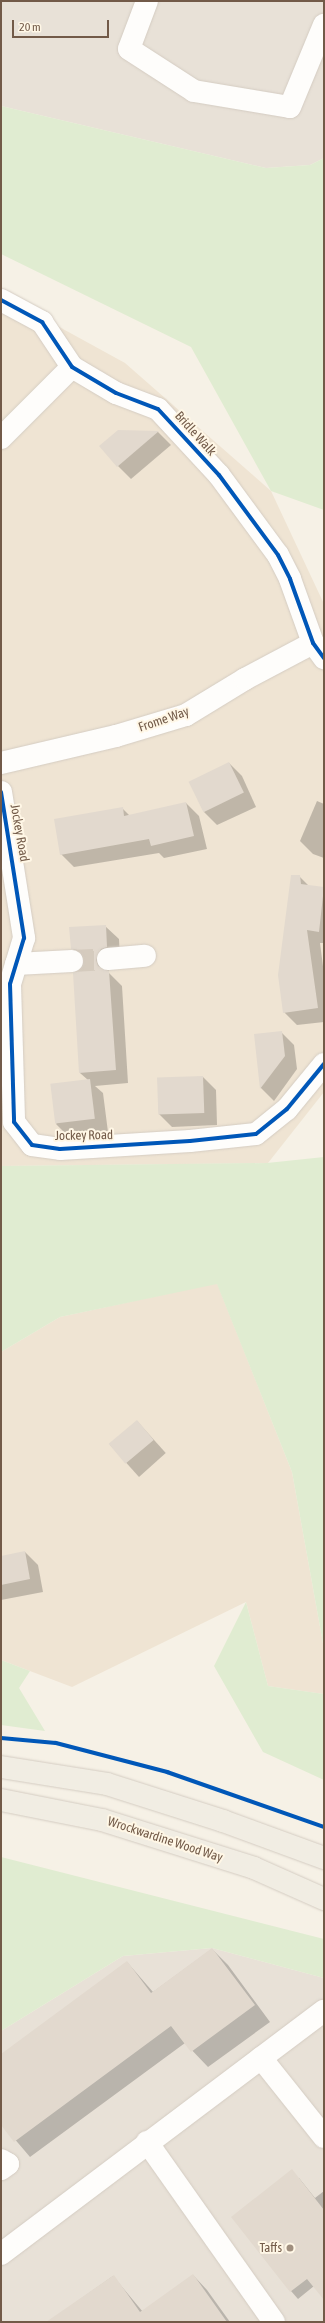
<!DOCTYPE html>
<html>
<head>
<meta charset="utf-8">
<style>
  body { margin:0 }
  #map { position:relative; width:325px; height:2323px; overflow:hidden; background:#f6f1e6; font-family:"Asap Condensed",sans-serif }
  div>[style] { position:absolute }
  [style*='--x'] { left:calc(var(--x)*1px); top:calc(var(--y)*1px); width:calc(var(--w)*1px); rotate:calc(var(--a)*1deg) }
  .residential>* { inset:0; background:#efe4d3 }
  .industrial>* { inset:0; background:#e8e1d7 }
  .green>* { inset:0; background:#e0ecd1 }
  .shadow>* { inset:0; background:#0003; transform-origin:0 0 }
  .building>* { inset:0; background:#e2d9ce; transform-origin:0 0 }
  .minor-tunnel>* { height:22px; margin-top:-11px; transform-origin:0; background:repeating-linear-gradient(90deg,#d5cbbe 0 22px,transparent 0 33px) }
  .roads { filter:drop-shadow(0 0 1px #d4ccc2) drop-shadow(0 0 1px #d4ccc2) }
  .minor>* { height:22px; margin:-11px; padding:0 11px; transform-origin:11px; border-radius:11px; background:#fefdfb }
  .major>* { height:22px; margin:-11px; padding:0 11px; transform-origin:11px; border-radius:11px; background:#f1ede3 }
  .cycleway>* { height:4px; margin:-2px; padding:0 2px; transform-origin:2px; border-radius:2px; background:#0057b8 }
  .dots>* { width:11px; height:11px; translate:-50% -50%; box-sizing:border-box; border:2px solid #fff7e6; border-radius:50% }
  span { translate:-50% -50%; white-space:nowrap; text-align:center; line-height:1.15; -webkit-text-stroke:4px #fff7e6; paint-order:stroke }
  .street-label { font-size:13px; color:#725a48 }
  .poi-label { font-size:13px; color:#725a48 }
  .right { translate:-100% -50%; text-align:right }
  .frame { position:absolute; inset:0; border:2px solid #725a48; pointer-events:none }
  .scale { position:absolute; left:12px; top:20px; width:97px; height:18px; box-sizing:border-box; border:2px solid #725a48; border-top:0; padding-left:5px; font-size:12px; line-height:14px; white-space:nowrap; color:#725a48; -webkit-text-stroke:3px #fff7e6; paint-order:stroke }
</style>
</head>
<body>
<div id="map">
  <div class="residential">
    <div style="clip-path:polygon(1px 295px,125px 363px,271px 491px,324px 604px,324px 1092px,268px 1163px,1px 1166px)"></div>
    <div style="clip-path:polygon(217px 1283px,292px 1472px,324px 1649px,324px 1694px,268px 1686px,246px 1602px,72px 1687px,1px 1660px,1px 1352px,60px 1317px)"></div>
  </div>
  <div class="industrial">
    <div style="clip-path:polygon(1px 1px,324px 1px,324px 158px,310px 165px,266px 168px,1px 106px)"></div>
    <div style="clip-path:polygon(212px 1948px,324px 1978px,324px 2322px,1px 2322px,1px 2031px,123px 1956px)"></div>
  </div>
  <div class="green">
    <div style="clip-path:polygon(1px 106px,266px 168px,310px 165px,324px 158px,324px 510px,271px 491px,191px 347px,1px 254px)"></div>
    <div style="clip-path:polygon(324px 1157px,324px 1649px,292px 1472px,217px 1284px,60px 1317px,1px 1352px,1px 1166px,267px 1163px)"></div>
    <div style="clip-path:polygon(246px 1602px,268px 1686px,324px 1694px,324px 1780px,263px 1752px,214px 1666px)"></div>
    <div style="clip-path:polygon(1px 1660px,30px 1671px,19px 1688px,45px 1731px,1px 1725px)"></div>
    <div style="clip-path:polygon(1px 1857px,324px 1939px,324px 1978px,212px 1948px,123px 1956px,1px 2031px)"></div>
  </div>
  <div class="shadow">
    <div style="clip-path:polygon(118px 431px,158px 432px,171px 445px,131px 479px,118px 466px)"></div>
    <div style="clip-path:polygon(229px 763px,242px 776px,256px 807px,217px 825px,204px 812px)"></div>
    <div style="clip-path:polygon(317px 801px,324px 804px,324px 858px,313px 854px,300px 841px)"></div>
    <div style="clip-path:polygon(186px 803px,199px 816px,207px 849px,164px 858px,159px 853px,74px 867px,61px 854px,122px 808px,130px 816px)"></div>
    <div style="clip-path:polygon(299px 876px,309px 886px,324px 888px,324px 943px,320px 943px,324px 974px,324px 1022px,297px 1025px,284px 1012px)"></div>
    <div style="clip-path:polygon(105px 926px,119px 939px,120px 959px,114px 962px,108px 972px,122px 986px,128px 1083px,95px 1086px,103px 1093px,108px 1132px,69px 1137px,56px 1124px,88px 1080px,80px 1073px,85px 961px,72px 948px)"></div>
    <div style="clip-path:polygon(1px 1032px,5px 1078px,1px 1079px)"></div>
    <div style="clip-path:polygon(281px 1032px,294px 1045px,297px 1069px,274px 1101px,261px 1088px,255px 1035px)"></div>
    <div style="clip-path:polygon(203px 1077px,216px 1090px,217px 1125px,172px 1127px,159px 1114px,158px 1079px)"></div>
    <div style="left:137px;top:1421px;width:43px;height:36px;rotate:48deg"></div>
    <div style="clip-path:polygon(25px 1552px,38px 1565px,43px 1592px,1px 1600px,1px 1557px)"></div>
    <div style="clip-path:polygon(212px 1949px,228px 1965px,270px 2022px,208px 2067px,185px 2043px,30px 2157px,1px 2123px,1px 2056px,127px 1962px,153px 1992px)"></div>
    <div style="clip-path:polygon(299px 2178px,315px 2198px,324px 2191px,324px 2299px,314px 2286px,298px 2299px,291px 2291px)"></div>
    <div style="clip-path:polygon(193px 2275px,207px 2290px,230px 2322px,48px 2322px,113px 2276px,143px 2312px)"></div>
  </div>
  <div class="building">
    <div style="clip-path:polygon(118px 430px,159px 431px,117px 467px,99px 446px)"></div>
    <div style="left:229px;top:762px;width:34px;height:45px;rotate:64deg"></div>
    <div style="clip-path:polygon(186px 802px,194px 836px,151px 846px,149px 839px,60px 855px,54px 819px,123px 807px,124px 816px)"></div>
    <div style="clip-path:polygon(291px 875px,300px 875px,301px 884px,324px 887px,319px 932px,307px 930px,318px 1008px,283px 1013px,278px 975px)"></div>
    <div style="clip-path:polygon(106px 925px,107px 947px,101px 949px,96px 960px,98px 966px,109px 971px,116px 1070px,79px 1073px,73px 973px,83px 967px,84px 960px,78px 950px,71px 949px,69px 927px)"></div>
    <div style="clip-path:polygon(282px 1031px,285px 1056px,260px 1089px,254px 1034px)"></div>
    <div style="left:203px;top:1076px;width:37px;height:46px;rotate:88deg"></div>
    <div style="left:90px;top:1079px;width:40px;height:40px;rotate:83deg"></div>
    <div style="left:137px;top:1420px;width:26px;height:37px;rotate:50deg"></div>
    <div style="clip-path:polygon(25px 1551px,30px 1579px,1px 1585px,1px 1556px)"></div>
    <div style="clip-path:polygon(212px 1948px,255px 2005px,191px 2052px,171px 2026px,14px 2142px,1px 2125px,1px 2054px,127px 1961px,151px 1993px)"></div>
    <div style="clip-path:polygon(292px 2169px,324px 2210px,324px 2300px,307px 2279px,290px 2292px,231px 2217px)"></div>
    <div style="clip-path:polygon(193px 2274px,227px 2322px,46px 2322px,114px 2275px,140px 2312px)"></div>
  </div>
  <div class="minor-tunnel">
    <div style="--x:72;--y:961;--w:36;--a:-3"></div>
  </div>
  <div class="roads">
    <div class="minor">
      <div style="--x:147;--y:1;--w:51;--a:110.6"></div>
      <div style="--x:129;--y:49;--w:77;--a:32.9"></div>
      <div style="--x:194;--y:91;--w:97;--a:9.5"></div>
      <div style="--x:290;--y:107;--w:89;--a:-67.5"></div>
      <div style="--x:1;--y:300;--w:47;--a:28.2"></div>
      <div style="--x:42;--y:322;--w:54;--a:56.3"></div>
      <div style="--x:72;--y:367;--w:51;--a:30.6"></div>
      <div style="--x:116;--y:393;--w:45;--a:20.9"></div>
      <div style="--x:158;--y:409;--w:90;--a:47.3"></div>
      <div style="--x:219;--y:475;--w:99;--a:53.6"></div>
      <div style="--x:278;--y:555;--w:27;--a:63"></div>
      <div style="--x:290;--y:579;--w:68;--a:70.2"></div>
      <div style="--x:313;--y:643;--w:19;--a:54"></div>
      <div style="--x:1;--y:438;--w:100;--a:-45"></div>
      <div style="--x:1;--y:763;--w:118;--a:-13.2"></div>
      <div style="--x:116;--y:736;--w:73;--a:-16.7"></div>
      <div style="--x:186;--y:715;--w:69;--a:-31.4"></div>
      <div style="--x:245;--y:679;--w:77;--a:-27.9"></div>
      <div style="--x:1;--y:792;--w:148;--a:81"></div>
      <div style="--x:24;--y:938;--w:48;--a:106.9"></div>
      <div style="--x:10;--y:984;--w:138;--a:88.3"></div>
      <div style="--x:14;--y:1122;--w:29;--a:52"></div>
      <div style="--x:32;--y:1145;--w:28;--a:8"></div>
      <div style="--x:60;--y:1149;--w:130;--a:-3.5"></div>
      <div style="--x:190;--y:1141;--w:66;--a:-6.1"></div>
      <div style="--x:256;--y:1134;--w:40;--a:-39"></div>
      <div style="--x:287;--y:1109;--w:58;--a:-50.6"></div>
      <div style="--x:108;--y:959;--w:37;--a:-5"></div>
      <div style="--x:16;--y:964;--w:56;--a:-3.1"></div>
      <div style="--x:261;--y:2058;--w:101;--a:51.4"></div>
      <div style="--x:147;--y:2142;--w:220;--a:54.8"></div>
      <div style="--x:1;--y:2160;--w:8;--a:30"></div>
      <div style="--x:8;--y:2164;--w:9;--a:144"></div>
      <div style="--x:1;--y:2254;--w:404;--a:-37"></div>
    </div>
    <div class="major">
      <div style="--x:1;--y:1767;--w:107;--a:9.1"></div>
      <div style="--x:107;--y:1784;--w:122;--a:17.7"></div>
      <div style="--x:223;--y:1821;--w:108;--a:20.1"></div>
      <div style="--x:1;--y:1800;--w:103;--a:11.2"></div>
      <div style="--x:102;--y:1820;--w:159;--a:17.5"></div>
      <div style="--x:254;--y:1868;--w:77;--a:23.9"></div>
    </div>
  </div>
  <div class="cycleway">
    <div style="--x:1;--y:300;--w:47;--a:28.2"></div>
    <div style="--x:42;--y:322;--w:54;--a:56.3"></div>
    <div style="--x:72;--y:367;--w:51;--a:30.6"></div>
    <div style="--x:116;--y:393;--w:45;--a:20.9"></div>
    <div style="--x:158;--y:409;--w:90;--a:47.3"></div>
    <div style="--x:219;--y:475;--w:99;--a:53.6"></div>
    <div style="--x:278;--y:555;--w:27;--a:63"></div>
    <div style="--x:290;--y:579;--w:68;--a:70.2"></div>
    <div style="--x:313;--y:643;--w:19;--a:54"></div>
    <div style="--x:1;--y:792;--w:148;--a:81"></div>
    <div style="--x:24;--y:938;--w:48;--a:106.9"></div>
    <div style="--x:10;--y:984;--w:138;--a:88.3"></div>
    <div style="--x:14;--y:1122;--w:29;--a:52"></div>
    <div style="--x:32;--y:1145;--w:28;--a:8"></div>
    <div style="--x:60;--y:1149;--w:130;--a:-3.5"></div>
    <div style="--x:190;--y:1141;--w:66;--a:-6.1"></div>
    <div style="--x:256;--y:1134;--w:40;--a:-39"></div>
    <div style="--x:287;--y:1109;--w:58;--a:-50.6"></div>
    <div style="--x:1;--y:1738;--w:55;--a:5.2"></div>
    <div style="--x:56;--y:1743;--w:115;--a:14.6"></div>
    <div style="--x:167;--y:1772;--w:166;--a:19.3"></div>
  </div>
  <div class="dots">
    <div style="left:290px;top:2248px;background:#a08f7f"></div>
  </div>
  <div class="street-label">
    <span style="left:195px;top:434px;rotate:48deg">Bridle Walk</span>
    <span style="left:164px;top:720px;rotate:-19deg">Frome Way</span>
    <span style="left:19px;top:833px;rotate:80deg">Jockey Road</span>
    <span style="left:84px;top:1136px;rotate:-1deg">Jockey Road</span>
    <span style="left:165px;top:1840px;rotate:18deg">Wrockwardine Wood Way</span>
  </div>
  <div class="poi-label">
    <span class="right" style="left:282px;top:2248px">Taffs</span>
  </div>
  <div class="frame"></div>
  <div class="scale">20 m</div>
</div>
</body>
</html>
